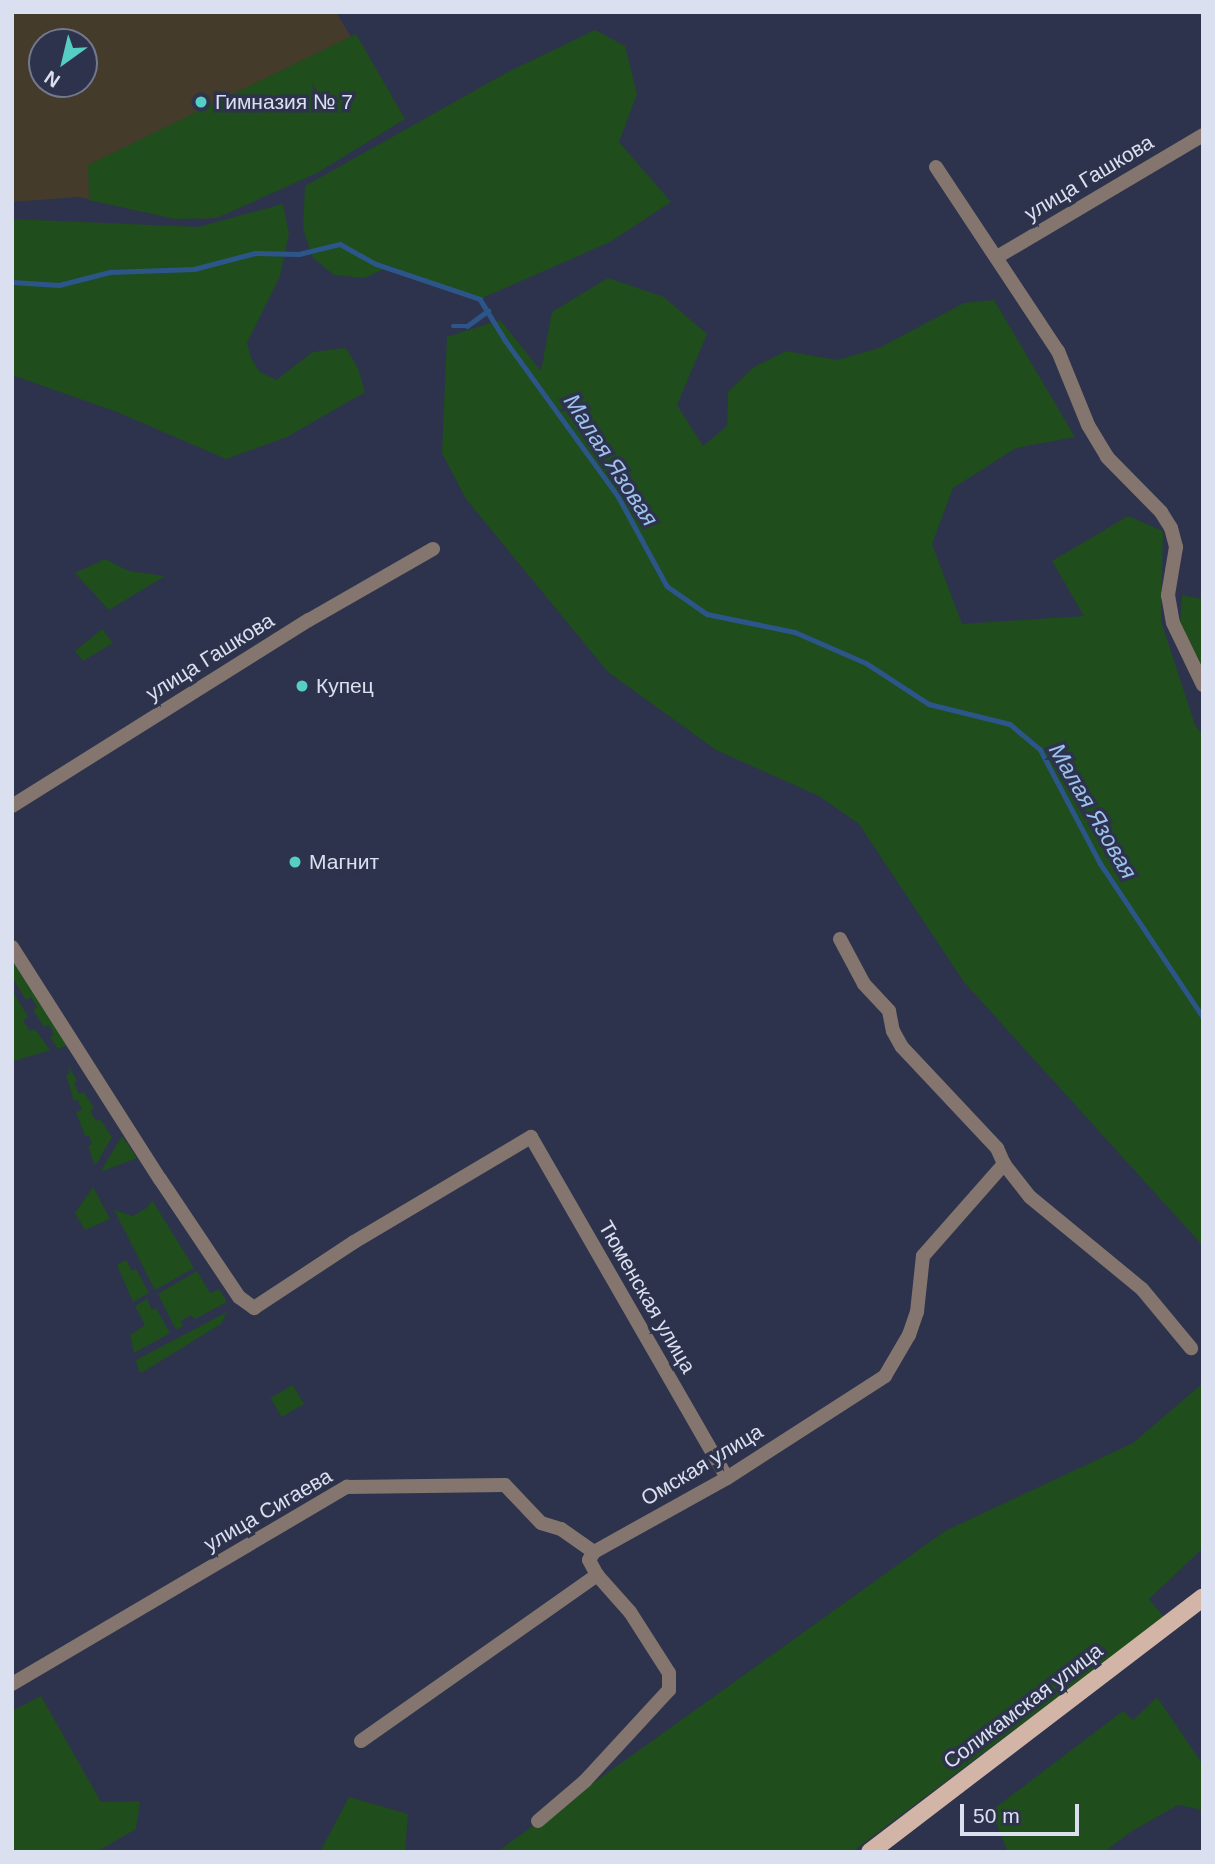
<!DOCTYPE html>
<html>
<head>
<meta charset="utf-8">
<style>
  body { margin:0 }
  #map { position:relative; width:1215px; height:1864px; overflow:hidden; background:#2d334c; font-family:Helvetica,sans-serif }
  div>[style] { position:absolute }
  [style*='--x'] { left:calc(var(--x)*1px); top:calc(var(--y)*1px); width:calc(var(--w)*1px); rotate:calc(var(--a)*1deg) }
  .education>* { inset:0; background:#443b2a }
  .green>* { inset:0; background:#1f4d1c; transform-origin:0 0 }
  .stream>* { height:4.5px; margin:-2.25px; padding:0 2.25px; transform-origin:2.25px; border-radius:2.25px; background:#2c568a }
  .street>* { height:14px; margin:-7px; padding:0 7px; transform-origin:7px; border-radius:7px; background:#84756f }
  .primary>* { height:18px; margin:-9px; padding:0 9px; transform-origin:9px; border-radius:9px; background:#d2b5a7 }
  .dots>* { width:19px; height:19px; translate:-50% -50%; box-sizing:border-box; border:4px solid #2d334c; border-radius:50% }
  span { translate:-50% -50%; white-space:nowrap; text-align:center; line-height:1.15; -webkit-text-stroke:7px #2d334c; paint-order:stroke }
  .poi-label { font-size:21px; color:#dbe0f0 }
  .left { translate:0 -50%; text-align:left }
  .street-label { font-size:21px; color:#dbe0f0 }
  .water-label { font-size:23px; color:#9ec2f0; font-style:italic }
  .frame { position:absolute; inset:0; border:14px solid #dbe0f0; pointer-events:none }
  .north { position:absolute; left:28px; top:28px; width:70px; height:70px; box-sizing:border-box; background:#2d334c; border:2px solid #73788e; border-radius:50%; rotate:214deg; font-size:19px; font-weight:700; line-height:28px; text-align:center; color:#dbe0f0 }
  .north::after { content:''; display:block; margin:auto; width:24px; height:32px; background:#56cec3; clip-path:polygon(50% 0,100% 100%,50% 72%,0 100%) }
  .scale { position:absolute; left:960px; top:1804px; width:119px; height:32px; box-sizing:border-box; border:4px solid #dbe0f0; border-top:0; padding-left:9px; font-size:21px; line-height:24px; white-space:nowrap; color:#dbe0f0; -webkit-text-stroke:5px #2d334c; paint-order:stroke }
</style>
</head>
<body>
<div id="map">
  <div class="education">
    <div style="clip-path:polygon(evenodd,12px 12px,336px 12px,400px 119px,218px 217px,204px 219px,78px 197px,12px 202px,12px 12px,42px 42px,84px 42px,84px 84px,42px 84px,42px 42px)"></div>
  </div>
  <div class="green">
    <div style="clip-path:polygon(595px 30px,625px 46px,637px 94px,619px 142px,671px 202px,610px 242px,480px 299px,442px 288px,391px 266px,364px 278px,334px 275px,313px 258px,303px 229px,305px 186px,506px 73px)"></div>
    <div style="clip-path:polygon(356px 34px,405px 119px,317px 173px,217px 218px,175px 219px,89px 200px,88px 165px)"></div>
    <div style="clip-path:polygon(283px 204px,289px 234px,280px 276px,247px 343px,251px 358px,260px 372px,276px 380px,313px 352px,346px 348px,358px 368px,365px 392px,287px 437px,226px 459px,117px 412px,12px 375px,12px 219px,198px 227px)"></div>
    <div style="clip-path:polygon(608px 278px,664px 297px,707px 334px,677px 405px,703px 446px,727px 426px,728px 392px,754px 367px,786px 351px,837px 360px,879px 348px,964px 303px,994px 300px,1075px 437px,1016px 448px,953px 488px,932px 544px,962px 624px,1084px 616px,1052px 561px,1128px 516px,1163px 531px,1161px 621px,1195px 725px,1203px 736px,1203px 1246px,964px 982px,859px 824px,819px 796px,716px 750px,608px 672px,466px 499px,442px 453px,447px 337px,500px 320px,541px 371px,552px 312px)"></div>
    <div style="clip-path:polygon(105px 559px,129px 571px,165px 576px,109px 610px,75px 573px)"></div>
    <div style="clip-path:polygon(1182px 595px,1203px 599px,1203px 675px,1180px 625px)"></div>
    <div style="clip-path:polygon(102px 629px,113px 643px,83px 661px,75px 651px)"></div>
    <div style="clip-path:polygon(12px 958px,68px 1045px,58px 1049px,50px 1037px,54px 1034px,49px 1025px,44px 1027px,33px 1010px,37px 1007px,31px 997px,26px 1000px,12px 977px)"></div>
    <div style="clip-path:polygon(14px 993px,28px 1017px,23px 1021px,30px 1031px,35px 1029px,50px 1050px,14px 1061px)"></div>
    <div style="clip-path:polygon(67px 1063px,77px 1081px,74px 1083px,79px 1094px,84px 1092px,94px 1108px,90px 1111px,96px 1121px,100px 1119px,112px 1137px,95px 1166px,88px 1146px,92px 1144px,89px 1136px,85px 1136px,76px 1112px,82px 1110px,78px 1100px,74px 1101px,66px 1075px,70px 1073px)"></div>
    <div style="clip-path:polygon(122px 1136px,137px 1158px,103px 1171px,102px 1169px)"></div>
    <div style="clip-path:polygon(93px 1187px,110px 1219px,85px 1230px,75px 1213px)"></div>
    <div style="clip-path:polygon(152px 1200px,194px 1268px,155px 1290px,114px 1210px,133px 1216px,148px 1207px)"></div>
    <div style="clip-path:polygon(126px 1260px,132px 1271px,136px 1269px,149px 1293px,133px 1302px,117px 1265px)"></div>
    <div style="clip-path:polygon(197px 1271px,210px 1293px,219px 1289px,227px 1302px,195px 1319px,191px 1315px,181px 1321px,183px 1326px,176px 1330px,158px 1294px)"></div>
    <div style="clip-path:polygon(147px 1299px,152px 1310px,156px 1308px,170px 1333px,134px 1353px,130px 1335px,145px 1325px,135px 1306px)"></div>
    <div style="clip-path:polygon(227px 1312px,221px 1324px,141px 1373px,139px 1371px,136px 1360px)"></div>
    <div style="clip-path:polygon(1203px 1383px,1203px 1548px,1149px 1599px,1164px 1617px,852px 1852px,497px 1852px,945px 1531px,1133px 1443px)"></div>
    <div style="left:293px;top:1385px;width:22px;height:26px;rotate:60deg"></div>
    <div style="clip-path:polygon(41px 1696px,101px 1802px,140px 1801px,136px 1829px,96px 1852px,12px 1852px,12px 1711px)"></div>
    <div style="clip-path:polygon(1157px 1697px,1203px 1765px,1203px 1810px,1178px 1805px,1132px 1831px,1104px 1852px,1008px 1852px,991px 1811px,1123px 1711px,1133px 1720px)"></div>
    <div style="clip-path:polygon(349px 1797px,408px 1814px,405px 1852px,320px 1852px)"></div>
  </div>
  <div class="stream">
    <div style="--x:12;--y:282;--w:47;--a:3.7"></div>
    <div style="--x:59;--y:285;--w:53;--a:-14.3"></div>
    <div style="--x:110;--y:272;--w:84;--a:-2"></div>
    <div style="--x:194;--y:269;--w:63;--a:-14.7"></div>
    <div style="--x:255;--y:253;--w:44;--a:1.3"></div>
    <div style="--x:299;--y:254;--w:42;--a:-13.7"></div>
    <div style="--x:340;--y:244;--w:41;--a:29.1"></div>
    <div style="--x:376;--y:264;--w:110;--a:18.6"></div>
    <div style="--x:480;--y:299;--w:48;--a:58.6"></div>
    <div style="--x:505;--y:340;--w:193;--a:54.1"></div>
    <div style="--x:618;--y:496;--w:102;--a:61.4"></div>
    <div style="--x:667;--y:586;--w:49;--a:35"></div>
    <div style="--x:707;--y:614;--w:90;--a:11.6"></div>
    <div style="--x:795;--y:632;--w:77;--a:23.6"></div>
    <div style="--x:866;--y:663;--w:75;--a:33.1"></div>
    <div style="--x:929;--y:704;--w:83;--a:13.9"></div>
    <div style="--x:1010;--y:724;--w:39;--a:40"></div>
    <div style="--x:1040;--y:749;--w:129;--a:62.2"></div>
    <div style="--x:1100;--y:863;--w:185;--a:56.2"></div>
    <div style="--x:453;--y:326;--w:14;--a:0"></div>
    <div style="--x:467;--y:326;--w:26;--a:-36"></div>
  </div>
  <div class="street">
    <div style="--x:936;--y:167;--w:221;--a:56.5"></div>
    <div style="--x:1058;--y:351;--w:80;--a:67.9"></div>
    <div style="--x:1088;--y:425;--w:37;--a:59"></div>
    <div style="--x:1107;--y:457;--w:77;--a:45.5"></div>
    <div style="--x:1161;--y:512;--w:19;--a:58"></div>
    <div style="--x:1171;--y:528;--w:20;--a:75"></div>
    <div style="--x:1176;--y:547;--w:49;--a:99.5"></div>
    <div style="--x:1168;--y:595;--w:28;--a:80"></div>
    <div style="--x:1173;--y:623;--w:69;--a:64.2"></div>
    <div style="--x:997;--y:257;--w:239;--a:-30.6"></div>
    <div style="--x:12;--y:806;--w:350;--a:-32.1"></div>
    <div style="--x:309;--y:620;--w:143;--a:-29.8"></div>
    <div style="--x:840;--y:939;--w:51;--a:61.9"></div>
    <div style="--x:864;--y:984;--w:37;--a:47"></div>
    <div style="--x:889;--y:1011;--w:20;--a:79"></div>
    <div style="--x:893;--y:1031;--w:18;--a:61"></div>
    <div style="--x:902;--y:1047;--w:139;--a:46.8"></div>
    <div style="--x:997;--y:1148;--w:17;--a:66"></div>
    <div style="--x:1004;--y:1164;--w:42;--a:51.8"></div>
    <div style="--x:1030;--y:1197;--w:145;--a:39.4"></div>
    <div style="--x:1142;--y:1289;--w:77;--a:50.3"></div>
    <div style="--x:12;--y:947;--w:275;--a:57.5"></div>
    <div style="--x:160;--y:1179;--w:142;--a:56.2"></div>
    <div style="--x:239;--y:1297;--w:19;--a:36"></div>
    <div style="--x:254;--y:1308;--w:120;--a:-33.4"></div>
    <div style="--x:354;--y:1242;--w:206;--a:-30.7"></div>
    <div style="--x:531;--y:1137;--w:393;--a:60.1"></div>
    <div style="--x:12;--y:1684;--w:389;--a:-30.5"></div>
    <div style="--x:347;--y:1487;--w:158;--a:-0.7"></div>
    <div style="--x:505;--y:1485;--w:52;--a:46.5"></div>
    <div style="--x:541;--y:1523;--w:21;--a:17"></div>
    <div style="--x:561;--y:1529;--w:40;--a:34.9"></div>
    <div style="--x:361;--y:1741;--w:289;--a:-35.1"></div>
    <div style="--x:597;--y:1575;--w:17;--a:-118"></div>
    <div style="--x:589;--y:1560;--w:9;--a:-58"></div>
    <div style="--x:594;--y:1552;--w:152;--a:-29.1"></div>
    <div style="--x:727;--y:1478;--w:188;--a:-32.8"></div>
    <div style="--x:885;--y:1376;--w:48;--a:-59.7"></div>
    <div style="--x:909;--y:1335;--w:24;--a:-71"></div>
    <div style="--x:917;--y:1312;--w:56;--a:-83.9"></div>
    <div style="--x:923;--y:1256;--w:123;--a:-48.6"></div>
    <div style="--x:538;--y:1821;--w:62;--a:-40.4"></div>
    <div style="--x:585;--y:1781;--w:124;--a:-47.3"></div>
    <div style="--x:669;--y:1690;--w:17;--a:-90"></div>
    <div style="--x:669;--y:1673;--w:72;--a:-122.6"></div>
    <div style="--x:630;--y:1612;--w:50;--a:-131.7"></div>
  </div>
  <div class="primary">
    <div style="--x:870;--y:1852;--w:419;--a:-37.4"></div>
  </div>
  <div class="dots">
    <div style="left:201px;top:102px;background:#56cec3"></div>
    <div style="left:302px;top:686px;background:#56cec3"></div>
    <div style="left:295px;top:862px;background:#56cec3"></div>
  </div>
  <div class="poi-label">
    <span class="left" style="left:215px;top:102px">Гимназия № 7</span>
    <span class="left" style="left:316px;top:686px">Купец</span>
    <span class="left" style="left:309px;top:862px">Магнит</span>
  </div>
  <div class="street-label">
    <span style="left:1089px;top:178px;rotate:-31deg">улица Гашкова</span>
    <span style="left:210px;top:657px;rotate:-32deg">улица Гашкова</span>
    <span style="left:647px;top:1297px;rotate:60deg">Тюменская улица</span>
    <span style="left:702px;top:1465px;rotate:-31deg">Омская улица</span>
    <span style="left:268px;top:1510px;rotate:-30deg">улица Сигаева</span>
    <span style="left:1023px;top:1706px;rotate:-37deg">Соликамская улица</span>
  </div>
  <div class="water-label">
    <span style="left:611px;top:460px;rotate:57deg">Малая Язовая</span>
    <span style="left:1093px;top:811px;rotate:60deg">Малая Язовая</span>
  </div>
  <div class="frame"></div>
  <div class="north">N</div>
  <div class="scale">50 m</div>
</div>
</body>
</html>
